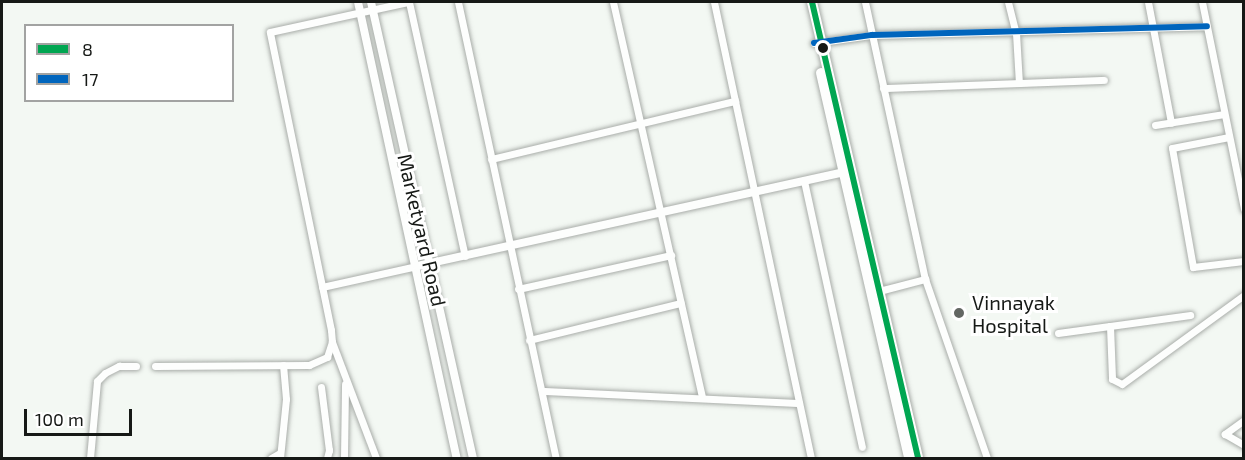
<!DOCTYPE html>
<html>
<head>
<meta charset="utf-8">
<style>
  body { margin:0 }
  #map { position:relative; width:1245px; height:460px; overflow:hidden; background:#f3f8f3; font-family:"Exo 2",sans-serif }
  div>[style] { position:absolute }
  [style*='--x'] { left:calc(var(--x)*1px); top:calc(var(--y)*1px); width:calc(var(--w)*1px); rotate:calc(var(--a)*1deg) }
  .roads { filter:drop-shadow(0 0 2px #a9ada9) drop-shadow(0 0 2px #a9ada9) }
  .minor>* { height:7px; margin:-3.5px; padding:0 3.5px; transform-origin:3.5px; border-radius:3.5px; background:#fdfefd }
  .tertiary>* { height:8px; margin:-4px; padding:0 4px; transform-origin:4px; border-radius:4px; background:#fdfefd }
  .primary>* { height:10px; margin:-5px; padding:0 5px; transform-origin:5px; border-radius:5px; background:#fdfefd }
  .bus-1>* { height:6px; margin:-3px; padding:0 3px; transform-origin:3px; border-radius:3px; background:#00a651 }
  .bus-2>* { height:6px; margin:-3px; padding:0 3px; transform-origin:3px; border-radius:3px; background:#0065bd }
  .dots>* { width:16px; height:16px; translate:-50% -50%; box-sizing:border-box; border:3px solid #fff; border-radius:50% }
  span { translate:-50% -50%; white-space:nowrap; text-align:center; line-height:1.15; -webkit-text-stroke:6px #fff; paint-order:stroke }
  .street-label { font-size:20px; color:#161916 }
  .poi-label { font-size:20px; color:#161916 }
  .left { translate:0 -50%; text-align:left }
  .frame { position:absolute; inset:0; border:3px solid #161916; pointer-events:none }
  .legend { position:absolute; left:24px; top:24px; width:210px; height:78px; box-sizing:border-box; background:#fff; border:2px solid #a2a3a2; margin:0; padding:8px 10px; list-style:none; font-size:18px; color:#161916 }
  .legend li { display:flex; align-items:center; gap:12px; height:30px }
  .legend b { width:30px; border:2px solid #a2a3a2 }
  .scale { position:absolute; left:24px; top:409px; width:108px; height:27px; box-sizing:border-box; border:3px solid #161916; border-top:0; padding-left:8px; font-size:18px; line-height:21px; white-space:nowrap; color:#161916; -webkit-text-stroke:4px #fff; paint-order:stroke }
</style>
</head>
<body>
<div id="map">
  <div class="roads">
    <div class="minor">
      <div style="--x:409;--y:2;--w:260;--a:77.6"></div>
      <div style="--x:458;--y:2;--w:466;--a:77.9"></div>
      <div style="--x:613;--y:2;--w:405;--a:77.3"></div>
      <div style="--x:714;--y:2;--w:466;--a:78"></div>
      <div style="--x:865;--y:2;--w:283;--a:77.8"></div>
      <div style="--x:1008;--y:2;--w:32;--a:76"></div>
      <div style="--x:1016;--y:33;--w:50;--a:86.6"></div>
      <div style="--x:1148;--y:2;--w:123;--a:79.2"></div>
      <div style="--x:1202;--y:2;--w:211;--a:78.5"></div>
      <div style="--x:814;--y:43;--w:59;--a:-7.9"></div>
      <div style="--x:872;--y:35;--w:335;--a:-1.5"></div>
      <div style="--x:883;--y:88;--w:221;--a:-2.1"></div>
      <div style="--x:1155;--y:125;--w:70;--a:-9.1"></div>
      <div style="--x:1229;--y:137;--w:58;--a:169.1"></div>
      <div style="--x:1172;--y:148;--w:121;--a:80"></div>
      <div style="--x:1193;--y:267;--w:51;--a:-6.7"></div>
      <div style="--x:491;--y:159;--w:251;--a:-13.4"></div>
      <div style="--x:804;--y:181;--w:272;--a:77.7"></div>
      <div style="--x:322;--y:287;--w:97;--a:-12.5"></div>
      <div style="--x:518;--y:289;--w:157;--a:-12.5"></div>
      <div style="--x:879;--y:291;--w:48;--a:-14.6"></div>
      <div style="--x:925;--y:279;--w:189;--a:70.9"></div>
      <div style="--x:1110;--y:326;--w:81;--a:-7.8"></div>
      <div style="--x:1058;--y:333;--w:52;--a:-7.7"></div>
      <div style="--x:1110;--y:326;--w:53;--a:87.8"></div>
      <div style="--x:1112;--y:379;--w:11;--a:27"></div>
      <div style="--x:1122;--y:384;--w:151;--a:-36.1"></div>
      <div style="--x:529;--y:340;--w:156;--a:-13.7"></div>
      <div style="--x:332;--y:342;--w:124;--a:69.2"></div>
      <div style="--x:155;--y:366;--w:154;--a:-0.4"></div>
      <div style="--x:309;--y:365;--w:20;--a:-24"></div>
      <div style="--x:327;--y:357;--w:16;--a:-72"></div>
      <div style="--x:332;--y:342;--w:12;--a:-95"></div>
      <div style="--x:331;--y:330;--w:304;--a:-101.6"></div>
      <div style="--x:270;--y:32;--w:141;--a:-12.3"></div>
      <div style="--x:321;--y:387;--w:64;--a:82.8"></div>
      <div style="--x:329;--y:450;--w:8;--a:104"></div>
      <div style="--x:543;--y:391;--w:256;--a:2.7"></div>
      <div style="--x:1244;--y:420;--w:24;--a:144"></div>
      <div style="--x:1225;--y:434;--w:22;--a:30"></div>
      <div style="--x:90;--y:458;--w:77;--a:-84.8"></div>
      <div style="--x:97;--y:381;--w:11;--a:-45"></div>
      <div style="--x:105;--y:373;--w:16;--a:-27"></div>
      <div style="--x:119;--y:366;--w:17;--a:0"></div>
      <div style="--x:271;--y:458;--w:10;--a:-29"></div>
      <div style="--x:280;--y:458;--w:59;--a:-84.2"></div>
      <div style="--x:286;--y:399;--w:34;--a:-95"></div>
      <div style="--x:344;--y:458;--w:74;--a:-89.2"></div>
    </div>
    <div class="tertiary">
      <div style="--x:358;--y:2;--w:467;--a:77.8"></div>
      <div style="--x:371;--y:2;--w:467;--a:77.4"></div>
      <div style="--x:417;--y:266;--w:443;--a:-12.4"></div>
    </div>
    <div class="primary">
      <div style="--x:812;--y:2;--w:468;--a:76.9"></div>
      <div style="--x:821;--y:73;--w:395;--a:77.1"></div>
    </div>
  </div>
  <div class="bus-1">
    <div style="--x:812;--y:2;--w:468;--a:76.9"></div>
  </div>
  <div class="bus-2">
    <div style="--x:814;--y:43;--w:59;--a:-7.9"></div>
    <div style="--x:872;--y:35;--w:335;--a:-1.5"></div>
  </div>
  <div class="dots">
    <div style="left:823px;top:48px;background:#161916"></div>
    <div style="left:959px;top:313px;background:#636763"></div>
  </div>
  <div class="street-label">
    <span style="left:422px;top:230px;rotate:77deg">Marketyard Road</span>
  </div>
  <div class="poi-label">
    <span class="left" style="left:972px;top:314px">Vinnayak<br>Hospital</span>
  </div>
  <div class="frame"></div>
  <ul class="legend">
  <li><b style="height:8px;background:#00a651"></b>8</li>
  <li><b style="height:8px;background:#0065bd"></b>17</li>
  </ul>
  <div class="scale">100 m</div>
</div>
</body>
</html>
